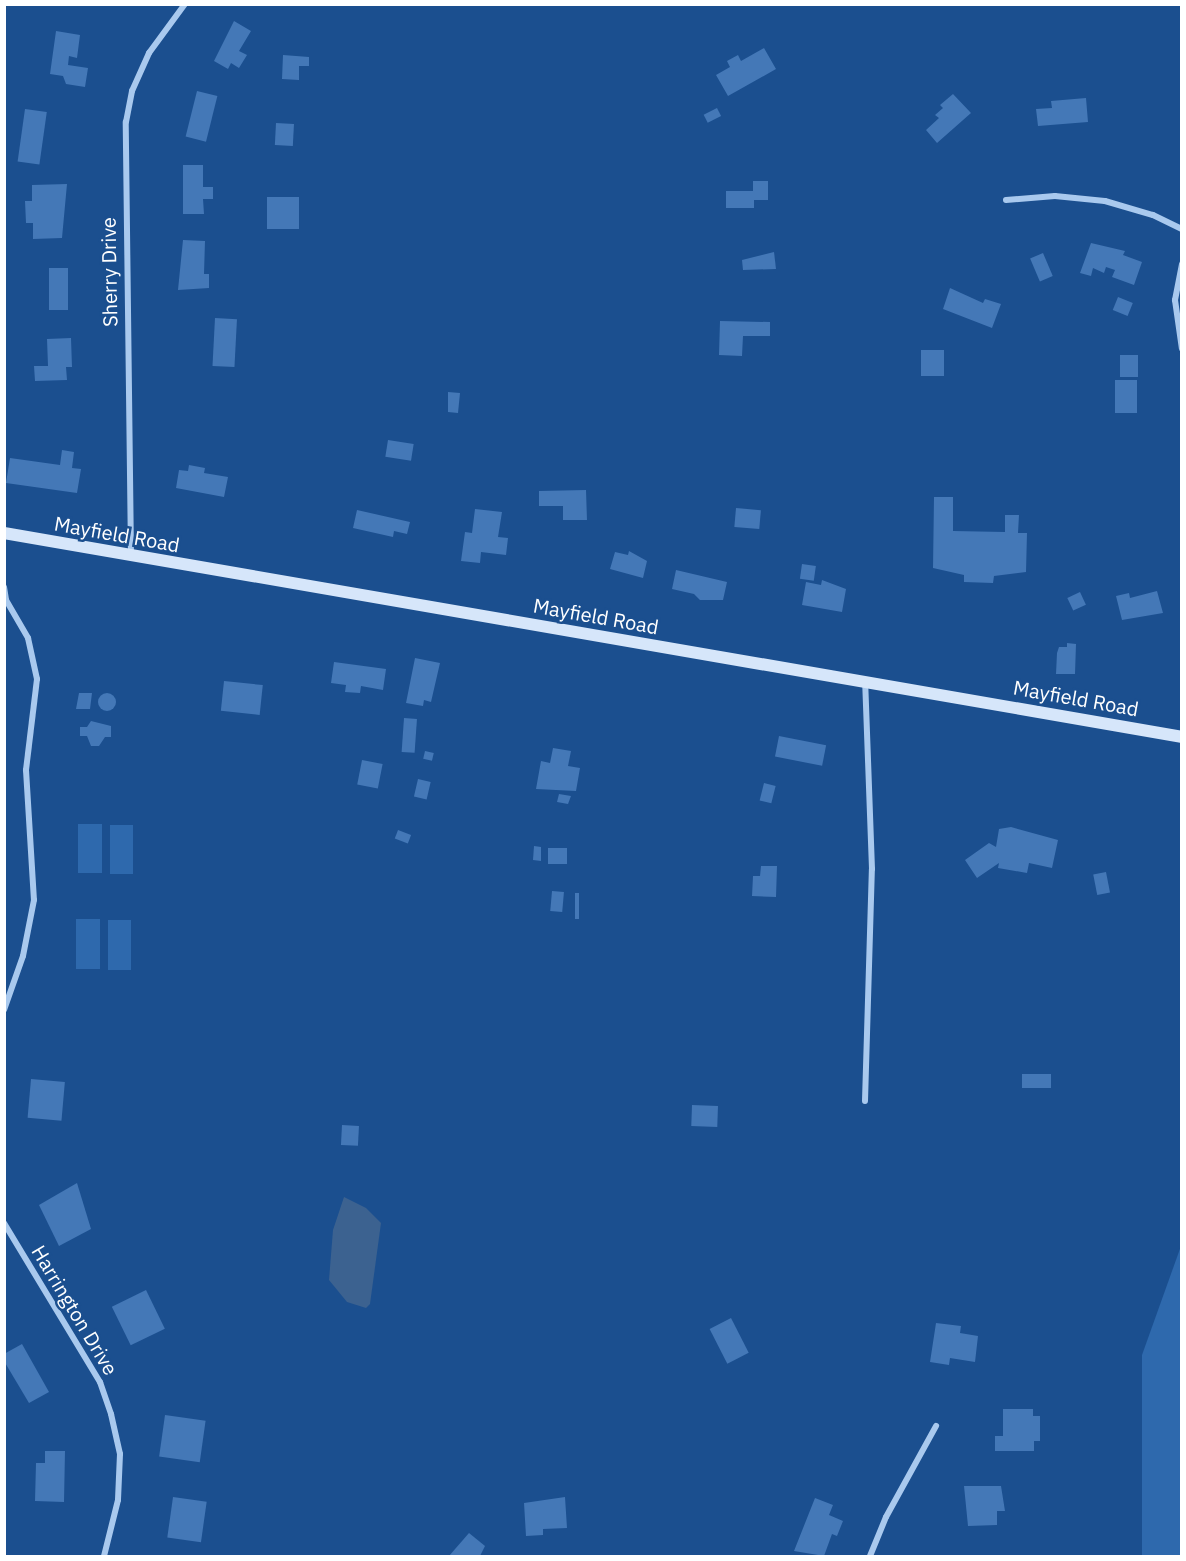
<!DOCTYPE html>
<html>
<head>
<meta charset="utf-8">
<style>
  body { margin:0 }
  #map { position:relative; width:1186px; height:1561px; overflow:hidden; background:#1b4f8f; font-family:"IBM Plex Sans",sans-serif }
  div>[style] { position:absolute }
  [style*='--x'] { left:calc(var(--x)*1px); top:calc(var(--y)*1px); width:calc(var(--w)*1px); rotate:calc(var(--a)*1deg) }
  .green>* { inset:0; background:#2e69ad; transform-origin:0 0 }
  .water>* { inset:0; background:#3c6290 }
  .building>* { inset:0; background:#4478b7; transform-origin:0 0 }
  .round { border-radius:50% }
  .street>* { height:6px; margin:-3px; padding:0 3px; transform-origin:3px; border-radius:3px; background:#a9c9ee }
  .secondary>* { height:12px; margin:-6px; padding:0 6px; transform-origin:6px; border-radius:6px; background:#d6e6fa }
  span { translate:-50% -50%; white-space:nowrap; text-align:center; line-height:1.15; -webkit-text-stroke:5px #1b4f8f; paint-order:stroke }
  .street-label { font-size:20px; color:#fff }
  .frame { position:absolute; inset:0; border:6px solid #fff; pointer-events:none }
</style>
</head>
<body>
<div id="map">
  <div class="green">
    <div style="left:78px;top:824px;width:24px;height:49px"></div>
    <div style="left:110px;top:825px;width:23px;height:49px"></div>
    <div style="left:76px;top:919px;width:24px;height:50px"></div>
    <div style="left:108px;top:920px;width:23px;height:50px"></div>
    <div style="clip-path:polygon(1181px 1246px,1181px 1556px,1142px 1556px,1142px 1355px)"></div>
  </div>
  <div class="water">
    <div style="clip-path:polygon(344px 1197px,366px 1208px,381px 1223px,370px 1304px,366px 1308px,347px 1302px,329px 1280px,333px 1230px)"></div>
  </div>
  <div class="building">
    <div style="clip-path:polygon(234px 21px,251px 31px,239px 51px,247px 55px,239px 68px,231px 63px,228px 69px,214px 61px)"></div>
    <div style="clip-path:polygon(56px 31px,80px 35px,77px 58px,69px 56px,68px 65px,88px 68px,85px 87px,66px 84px,63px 76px,50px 74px)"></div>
    <div style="clip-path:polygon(764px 48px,776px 69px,728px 96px,716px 75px,730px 67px,727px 61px,738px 55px,741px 61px)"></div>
    <div style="clip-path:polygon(283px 55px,309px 57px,309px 66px,299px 66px,299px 80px,282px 79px)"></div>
    <div style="left:197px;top:91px;width:21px;height:47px;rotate:14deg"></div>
    <div style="clip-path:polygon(953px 94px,971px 113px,937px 143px,926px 130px,939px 118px,935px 115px,943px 108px,940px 105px)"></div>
    <div style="clip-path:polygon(1086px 98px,1088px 122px,1038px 126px,1036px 109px,1052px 108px,1051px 101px)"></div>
    <div style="left:717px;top:108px;width:9px;height:15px;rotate:63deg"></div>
    <div style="left:25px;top:109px;width:22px;height:53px;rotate:8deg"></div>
    <div style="left:276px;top:123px;width:18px;height:22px;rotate:3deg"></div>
    <div style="clip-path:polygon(183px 165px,203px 165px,203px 187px,213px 187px,213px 199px,203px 199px,204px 214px,183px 214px)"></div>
    <div style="clip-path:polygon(753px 181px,768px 181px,768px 200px,754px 200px,754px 208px,726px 208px,726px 191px,753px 191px)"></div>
    <div style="clip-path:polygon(67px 184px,62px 238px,33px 239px,33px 223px,26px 223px,25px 201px,32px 201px,32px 185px)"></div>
    <div style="left:267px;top:197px;width:32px;height:32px"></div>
    <div style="clip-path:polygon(183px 240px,205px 241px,204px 274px,209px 274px,209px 288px,178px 290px)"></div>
    <div style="clip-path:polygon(1091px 243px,1125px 251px,1123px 255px,1142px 262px,1134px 285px,1112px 277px,1115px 270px,1106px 267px,1104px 273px,1093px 268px,1091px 276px,1080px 273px)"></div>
    <div style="clip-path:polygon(774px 252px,776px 269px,743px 270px,742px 260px)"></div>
    <div style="left:1043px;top:253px;width:25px;height:14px;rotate:67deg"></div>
    <div style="left:49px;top:268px;width:19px;height:42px"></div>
    <div style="clip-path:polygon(950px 288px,983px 303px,985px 299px,1001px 304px,992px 328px,943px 309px)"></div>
    <div style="left:1118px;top:297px;width:16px;height:14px;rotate:22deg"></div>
    <div style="left:215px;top:318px;width:22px;height:48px;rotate:3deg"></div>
    <div style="clip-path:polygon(720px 321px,770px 322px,770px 336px,743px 336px,742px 356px,719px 355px)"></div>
    <div style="clip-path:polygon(71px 338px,72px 367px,66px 367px,67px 380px,35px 381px,34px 366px,48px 366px,47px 339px)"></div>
    <div style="left:921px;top:350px;width:23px;height:26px"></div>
    <div style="left:1120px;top:355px;width:18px;height:22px"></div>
    <div style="left:1115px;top:380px;width:22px;height:33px"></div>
    <div style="clip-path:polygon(448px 392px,460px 393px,458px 413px,448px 412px)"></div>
    <div style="left:388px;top:440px;width:26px;height:17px;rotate:9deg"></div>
    <div style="clip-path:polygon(62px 450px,74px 452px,72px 468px,81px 469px,77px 493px,6px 483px,10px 458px,60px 465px)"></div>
    <div style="clip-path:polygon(189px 465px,205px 468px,204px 473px,228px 477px,224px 497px,176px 488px,179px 470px,188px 471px)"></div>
    <div style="clip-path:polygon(586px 490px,587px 520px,563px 520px,563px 506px,539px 506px,539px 491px)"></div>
    <div style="clip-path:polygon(934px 497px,953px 497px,953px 531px,1005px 532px,1005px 515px,1019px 515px,1018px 533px,1027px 533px,1026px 572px,994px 576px,993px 583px,964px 582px,964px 575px,933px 568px)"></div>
    <div style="left:736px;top:508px;width:25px;height:19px;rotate:5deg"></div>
    <div style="clip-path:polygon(475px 509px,502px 512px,498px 537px,508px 538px,506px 555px,481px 552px,480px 563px,461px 561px,465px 532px,472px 533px)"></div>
    <div style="clip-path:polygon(357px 510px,410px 522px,407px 534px,394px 531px,393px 537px,353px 528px)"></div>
    <div style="clip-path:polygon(629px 551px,647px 561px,643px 578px,610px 569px,615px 552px,628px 555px)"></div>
    <div style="left:802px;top:564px;width:14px;height:15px;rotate:8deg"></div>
    <div style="clip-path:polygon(676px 570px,727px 582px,723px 600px,700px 600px,694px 594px,672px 589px)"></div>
    <div style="clip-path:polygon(822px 580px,846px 589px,842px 612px,802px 605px,806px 582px,821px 585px)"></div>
    <div style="clip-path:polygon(1157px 591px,1163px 613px,1122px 620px,1116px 596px,1129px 593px,1130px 598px)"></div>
    <div style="left:1080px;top:592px;width:14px;height:14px;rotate:65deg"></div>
    <div style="clip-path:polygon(1067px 643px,1076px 644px,1075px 674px,1056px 674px,1057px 653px,1059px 647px,1067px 647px)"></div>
    <div style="clip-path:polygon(415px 658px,440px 663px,431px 702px,424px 700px,423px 706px,406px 703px)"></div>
    <div style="clip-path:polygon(334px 662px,386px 669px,383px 690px,361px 686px,360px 693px,345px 692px,346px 685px,331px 683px)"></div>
    <div style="left:224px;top:681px;width:39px;height:30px;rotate:6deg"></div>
    <div style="clip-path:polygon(79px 693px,92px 693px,90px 709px,76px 709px)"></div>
    <div class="round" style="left:98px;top:693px;width:18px;height:18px"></div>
    <div style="left:404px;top:718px;width:13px;height:34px;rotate:4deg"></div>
    <div style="clip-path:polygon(91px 721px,111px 726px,111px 737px,105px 737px,99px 746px,91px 746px,87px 736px,80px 736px,80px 727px,87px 727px)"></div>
    <div style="left:779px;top:736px;width:48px;height:21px;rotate:11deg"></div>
    <div style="clip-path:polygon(553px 748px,571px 751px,568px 766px,580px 768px,576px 791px,536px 789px,541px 761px,550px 763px)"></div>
    <div style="left:425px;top:751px;width:9px;height:8px;rotate:13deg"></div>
    <div style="left:362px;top:760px;width:21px;height:25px;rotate:11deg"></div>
    <div style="left:418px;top:779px;width:13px;height:18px;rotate:13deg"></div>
    <div style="left:764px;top:783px;width:12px;height:18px;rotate:14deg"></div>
    <div style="clip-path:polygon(559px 794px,571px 796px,568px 804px,557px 802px)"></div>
    <div style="clip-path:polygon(1011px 827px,1058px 840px,1052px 868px,1029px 863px,1027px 873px,998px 868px,999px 863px,977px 878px,965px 860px,989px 843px,996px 847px,999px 829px)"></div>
    <div style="left:398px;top:830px;width:14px;height:9px;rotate:21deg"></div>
    <div style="clip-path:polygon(534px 846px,541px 847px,541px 861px,533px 860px)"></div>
    <div style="left:548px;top:848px;width:19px;height:16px"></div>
    <div style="clip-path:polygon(761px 866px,777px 866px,776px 897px,752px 896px,753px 876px,760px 876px)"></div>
    <div style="left:1106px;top:872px;width:21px;height:13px;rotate:79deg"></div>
    <div style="left:552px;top:891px;width:12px;height:20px;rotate:5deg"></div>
    <div style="left:575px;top:893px;width:4px;height:26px"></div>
    <div style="left:1022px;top:1074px;width:29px;height:14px"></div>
    <div style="left:31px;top:1079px;width:34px;height:39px;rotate:5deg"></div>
    <div style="left:692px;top:1105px;width:26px;height:21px;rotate:2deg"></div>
    <div style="left:342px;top:1125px;width:17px;height:20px;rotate:3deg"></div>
    <div style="clip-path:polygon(77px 1183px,91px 1229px,59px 1246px,39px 1205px)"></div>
    <div style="left:146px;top:1290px;width:43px;height:38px;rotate:64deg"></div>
    <div style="left:731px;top:1318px;width:39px;height:24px;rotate:63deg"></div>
    <div style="clip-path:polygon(936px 1323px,961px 1326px,960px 1333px,978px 1336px,975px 1362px,950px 1358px,949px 1365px,930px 1362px)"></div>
    <div style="clip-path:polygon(22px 1344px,49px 1392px,29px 1403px,4px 1361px,4px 1354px)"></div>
    <div style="clip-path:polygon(1003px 1409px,1033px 1409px,1033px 1416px,1040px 1416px,1040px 1441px,1034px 1441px,1034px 1451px,995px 1451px,995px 1436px,1003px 1436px)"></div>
    <div style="left:165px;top:1415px;width:41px;height:42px;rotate:8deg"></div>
    <div style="clip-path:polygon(45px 1451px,65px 1451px,64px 1502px,35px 1501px,36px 1463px,45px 1463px)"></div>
    <div style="clip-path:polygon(964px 1486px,1001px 1486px,1005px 1511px,997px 1511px,997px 1525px,968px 1526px)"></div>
    <div style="left:173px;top:1497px;width:34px;height:41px;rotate:8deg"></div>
    <div style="clip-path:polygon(565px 1497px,567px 1528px,543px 1529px,543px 1535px,526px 1536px,524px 1503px)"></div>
    <div style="clip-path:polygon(815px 1498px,833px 1505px,829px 1515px,843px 1521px,837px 1536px,832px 1534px,824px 1556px,794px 1551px)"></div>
    <div style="clip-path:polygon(469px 1533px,485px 1546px,480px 1556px,449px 1556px)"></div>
  </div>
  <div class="street">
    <div style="--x:1006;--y:200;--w:49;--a:-4.7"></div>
    <div style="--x:1055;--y:196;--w:50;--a:5.7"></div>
    <div style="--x:1105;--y:201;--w:50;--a:16.3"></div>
    <div style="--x:1153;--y:215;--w:32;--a:26"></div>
    <div style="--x:1182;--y:264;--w:37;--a:101"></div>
    <div style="--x:1175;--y:300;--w:49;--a:81.9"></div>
    <div style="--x:131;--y:556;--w:434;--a:-90.7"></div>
    <div style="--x:126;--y:122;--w:32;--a:-79"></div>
    <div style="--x:132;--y:91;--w:42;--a:-65.9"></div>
    <div style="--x:149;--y:53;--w:61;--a:-53.7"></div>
    <div style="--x:4;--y:587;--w:13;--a:81"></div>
    <div style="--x:6;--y:600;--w:44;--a:59.9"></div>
    <div style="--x:28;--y:638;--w:42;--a:77.6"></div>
    <div style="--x:37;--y:679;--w:92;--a:96.9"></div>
    <div style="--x:26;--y:770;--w:130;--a:86.5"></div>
    <div style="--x:34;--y:900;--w:57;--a:101.1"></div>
    <div style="--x:23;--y:956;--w:57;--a:109.4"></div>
    <div style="--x:865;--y:1101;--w:232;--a:-88.3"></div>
    <div style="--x:872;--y:869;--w:187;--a:-92.1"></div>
    <div style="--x:4;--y:1223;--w:186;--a:58.9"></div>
    <div style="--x:100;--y:1382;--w:34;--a:71"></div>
    <div style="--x:111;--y:1414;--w:41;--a:77.3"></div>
    <div style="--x:120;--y:1454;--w:46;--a:92.5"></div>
    <div style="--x:118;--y:1500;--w:58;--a:104"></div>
    <div style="--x:870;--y:1556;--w:42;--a:-67.7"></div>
    <div style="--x:886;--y:1517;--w:104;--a:-61.2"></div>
  </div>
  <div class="secondary">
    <div style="--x:4;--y:533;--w:1196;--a:9.82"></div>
  </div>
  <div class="street-label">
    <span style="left:109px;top:272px;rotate:-91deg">Sherry Drive</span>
    <span style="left:117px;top:534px;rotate:10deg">Mayfield Road</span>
    <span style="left:596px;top:616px;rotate:10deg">Mayfield Road</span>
    <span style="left:1076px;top:698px;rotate:10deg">Mayfield Road</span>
    <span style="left:75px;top:1310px;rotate:59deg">Harrington Drive</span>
  </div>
  <div class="frame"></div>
</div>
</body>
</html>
